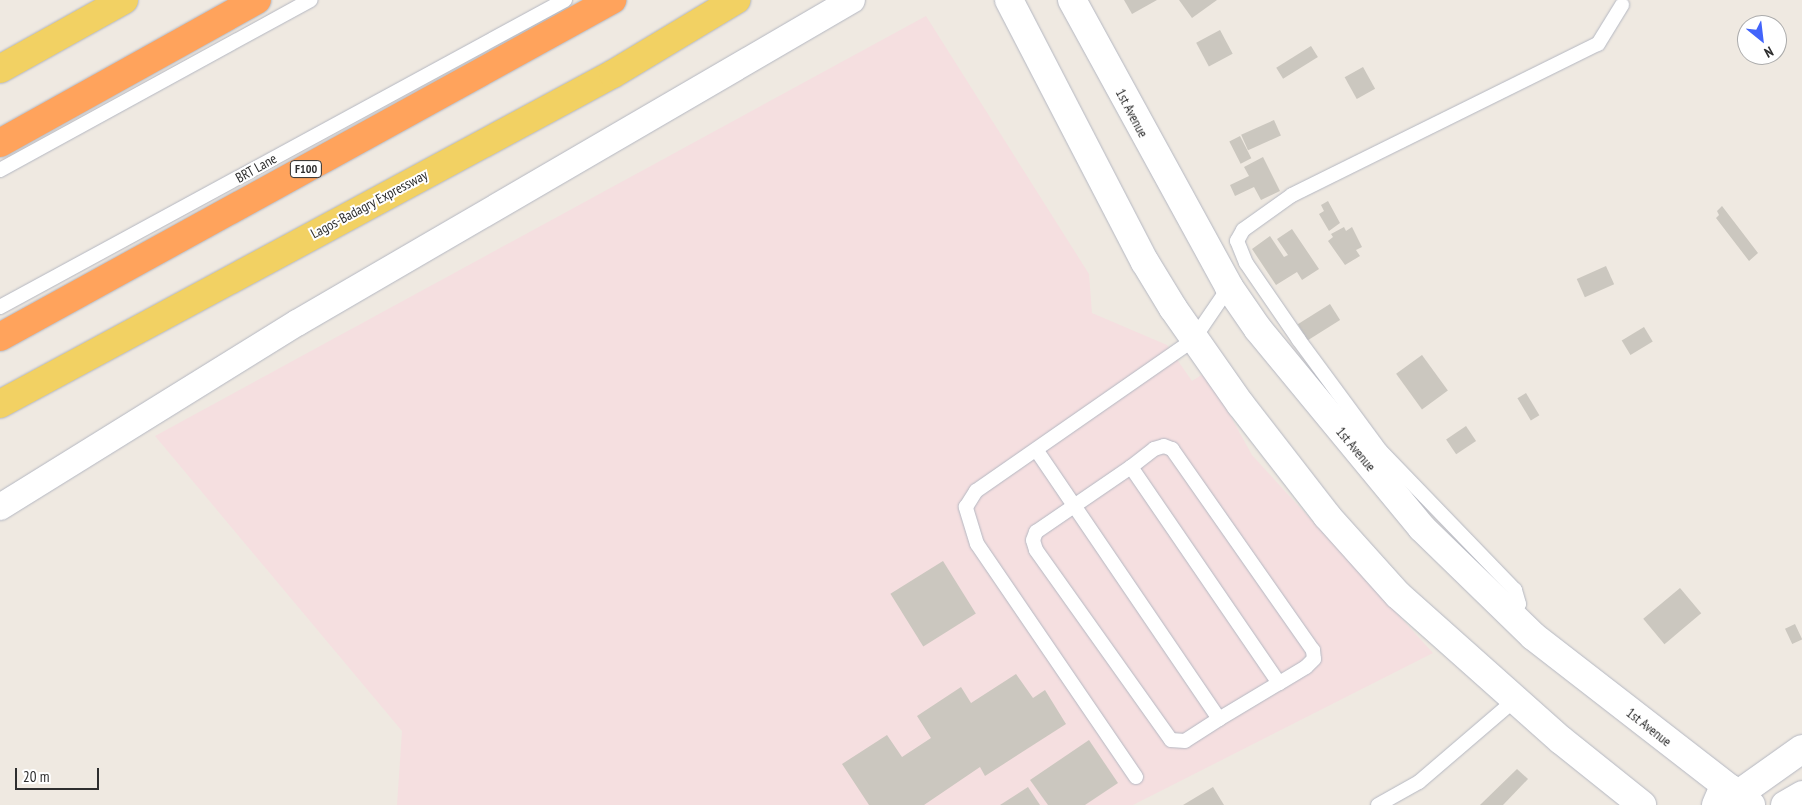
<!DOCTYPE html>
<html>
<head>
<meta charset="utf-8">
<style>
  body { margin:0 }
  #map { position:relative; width:1802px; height:805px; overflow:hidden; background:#efe9e1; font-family:"PT Sans Narrow",sans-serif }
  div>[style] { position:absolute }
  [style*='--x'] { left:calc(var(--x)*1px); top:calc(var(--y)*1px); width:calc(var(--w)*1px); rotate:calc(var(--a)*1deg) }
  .medical>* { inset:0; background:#f5dfe0 }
  .building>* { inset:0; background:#cbc7bf; transform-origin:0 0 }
  .roads { filter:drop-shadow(0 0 1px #b4b7c1) drop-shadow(0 0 1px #b4b7c1) }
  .lane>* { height:14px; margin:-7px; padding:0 7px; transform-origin:7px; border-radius:7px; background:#fff }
  .street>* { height:26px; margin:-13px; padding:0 13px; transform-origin:13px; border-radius:13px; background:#fff }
  .secondary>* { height:28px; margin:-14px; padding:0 14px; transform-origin:14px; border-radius:14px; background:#fff }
  .primary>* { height:28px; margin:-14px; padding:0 14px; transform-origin:14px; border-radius:14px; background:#f2d163 }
  .highway>* { height:28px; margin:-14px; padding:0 14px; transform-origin:14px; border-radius:14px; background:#ffa35c }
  span { translate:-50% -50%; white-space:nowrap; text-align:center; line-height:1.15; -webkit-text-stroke:4px #fff; paint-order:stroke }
  .shield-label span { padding:1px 4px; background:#fff; border:1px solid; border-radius:4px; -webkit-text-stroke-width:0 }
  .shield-label { font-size:12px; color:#2e2e2e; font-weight:700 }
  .street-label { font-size:14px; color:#2e2e2e }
  .north { position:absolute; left:1737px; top:15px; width:50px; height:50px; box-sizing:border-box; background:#fff; border:1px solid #ababab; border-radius:50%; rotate:151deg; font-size:14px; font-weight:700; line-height:20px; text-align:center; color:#2e2e2e }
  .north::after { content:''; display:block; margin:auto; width:18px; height:22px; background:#4264fb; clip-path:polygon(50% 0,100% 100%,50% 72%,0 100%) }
  .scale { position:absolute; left:15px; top:768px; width:84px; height:22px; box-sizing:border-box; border:2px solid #2e2e2e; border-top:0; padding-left:6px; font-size:15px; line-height:18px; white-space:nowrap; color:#2e2e2e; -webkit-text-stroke:4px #fff; paint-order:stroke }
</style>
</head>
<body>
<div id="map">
  <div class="medical">
    <div style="clip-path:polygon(926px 16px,1089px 274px,1092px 313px,1167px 345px,1192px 381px,1206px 372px,1252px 455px,1433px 653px,1133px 805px,397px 805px,402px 731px,155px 436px)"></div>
  </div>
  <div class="building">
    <div style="clip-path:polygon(1124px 0,1157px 0,1132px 14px)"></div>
    <div style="clip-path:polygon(1179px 0,1217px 0,1192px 18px)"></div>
    <div style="left:1220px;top:30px;width:27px;height:27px;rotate:62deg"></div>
    <div style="left:1311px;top:46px;width:13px;height:41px;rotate:58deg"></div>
    <div style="left:1363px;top:67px;width:25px;height:21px;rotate:61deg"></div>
    <div style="left:1274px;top:120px;width:17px;height:36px;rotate:66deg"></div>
    <div style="left:1240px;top:136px;width:25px;height:12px;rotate:63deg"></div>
    <div style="clip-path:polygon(1263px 157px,1280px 191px,1261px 200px,1254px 187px,1235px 196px,1230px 185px,1249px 176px,1244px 167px)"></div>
    <div style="clip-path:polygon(1328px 201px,1340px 223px,1329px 231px,1319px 214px,1324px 211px,1321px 205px)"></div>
    <div style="clip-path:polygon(1722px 206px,1758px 253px,1749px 261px,1716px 218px,1719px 215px,1717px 211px)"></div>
    <div style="clip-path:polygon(1344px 227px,1346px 231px,1352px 227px,1362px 247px,1356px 250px,1360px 256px,1345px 265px,1328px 241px,1333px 237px,1331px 234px)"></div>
    <div style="clip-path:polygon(1292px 229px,1319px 269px,1302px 280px,1297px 272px,1276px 285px,1252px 249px,1270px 236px,1284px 257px,1288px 255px,1277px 239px)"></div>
    <div style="left:1606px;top:266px;width:20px;height:32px;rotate:66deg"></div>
    <div style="left:1330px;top:304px;width:19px;height:38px;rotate:58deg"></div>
    <div style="left:1644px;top:327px;width:17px;height:26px;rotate:59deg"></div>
    <div style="left:1422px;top:355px;width:44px;height:32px;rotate:54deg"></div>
    <div style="left:1526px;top:393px;width:26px;height:10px;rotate:59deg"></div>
    <div style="left:1466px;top:426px;width:18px;height:24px;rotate:56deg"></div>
    <div style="left:943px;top:561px;width:62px;height:62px;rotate:58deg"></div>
    <div style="left:1680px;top:588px;width:33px;height:48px;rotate:50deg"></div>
    <div style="left:1795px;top:624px;width:17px;height:11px;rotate:65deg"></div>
    <div style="clip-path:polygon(1016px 674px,1033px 698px,1045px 690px,1066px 724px,985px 776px,980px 767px,924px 805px,869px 805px,842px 764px,887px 735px,902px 757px,931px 738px,917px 716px,961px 687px,971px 703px)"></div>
    <div style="clip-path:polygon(1089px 740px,1118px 783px,1085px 805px,1048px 805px,1030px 780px)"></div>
    <div style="clip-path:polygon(1517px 769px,1528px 779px,1503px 805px,1480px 805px)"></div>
    <div style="clip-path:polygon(1028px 787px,1040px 805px,1000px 805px)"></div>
    <div style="clip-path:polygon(1213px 787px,1224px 805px,1183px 805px)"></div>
  </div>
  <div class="roads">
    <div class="lane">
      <div style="--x:0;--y:170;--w:354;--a:-28.7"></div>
      <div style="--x:0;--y:307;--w:643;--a:-28.52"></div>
      <div style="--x:1037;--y:451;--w:324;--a:55.8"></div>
      <div style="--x:1131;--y:467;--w:29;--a:-38"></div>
      <div style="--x:1154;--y:449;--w:10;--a:-17"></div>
      <div style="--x:1164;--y:446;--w:9;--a:21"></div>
      <div style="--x:1172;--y:449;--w:246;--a:55"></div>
      <div style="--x:1313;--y:650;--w:9;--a:84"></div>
      <div style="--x:1314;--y:659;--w:11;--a:135"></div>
      <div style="--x:1306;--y:667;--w:31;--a:149"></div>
      <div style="--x:1279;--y:683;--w:70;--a:149"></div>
      <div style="--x:1219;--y:719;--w:40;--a:147.1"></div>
      <div style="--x:1185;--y:741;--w:14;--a:-176"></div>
      <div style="--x:1171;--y:740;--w:233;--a:-125.4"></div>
      <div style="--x:1036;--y:550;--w:10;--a:-107"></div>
      <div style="--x:1033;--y:540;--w:9;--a:-69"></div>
      <div style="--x:1036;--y:532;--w:115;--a:-34.4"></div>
      <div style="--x:1131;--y:467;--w:262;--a:55.6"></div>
      <div style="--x:1502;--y:605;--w:17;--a:-3"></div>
      <div style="--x:1519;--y:604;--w:15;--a:-106"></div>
      <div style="--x:1515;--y:590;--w:194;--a:-134"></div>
      <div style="--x:1380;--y:450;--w:137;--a:-126.4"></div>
      <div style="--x:1299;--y:340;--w:93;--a:-124.5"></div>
      <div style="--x:1246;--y:263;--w:24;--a:-112"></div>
      <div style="--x:1237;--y:241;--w:13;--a:-61"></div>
      <div style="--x:1243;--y:230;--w:60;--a:-35.5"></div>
      <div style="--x:1292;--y:195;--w:341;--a:-26.3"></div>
      <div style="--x:1598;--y:44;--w:46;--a:-58.4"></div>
      <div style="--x:1136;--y:777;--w:282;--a:-124.3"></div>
      <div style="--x:977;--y:544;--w:39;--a:-107"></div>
      <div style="--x:966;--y:507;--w:19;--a:-58"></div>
      <div style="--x:976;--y:491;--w:264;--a:-34.8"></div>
      <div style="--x:1193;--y:340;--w:64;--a:-55.8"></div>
      <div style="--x:1378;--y:805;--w:47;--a:-29.3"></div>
      <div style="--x:1419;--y:782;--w:128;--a:-40.6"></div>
    </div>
    <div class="street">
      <div style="--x:0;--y:507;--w:349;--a:-31.8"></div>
      <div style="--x:297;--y:323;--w:642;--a:-30.2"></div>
    </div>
    <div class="secondary">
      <div style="--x:1009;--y:0;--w:295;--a:62.6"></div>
      <div style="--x:1145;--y:262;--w:54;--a:58.7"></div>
      <div style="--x:1173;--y:308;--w:118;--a:55"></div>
      <div style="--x:1241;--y:405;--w:140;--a:52.2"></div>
      <div style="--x:1327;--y:516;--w:106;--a:48.1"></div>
      <div style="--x:1398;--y:595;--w:218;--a:41.7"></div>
      <div style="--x:1561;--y:740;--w:104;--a:38.7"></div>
      <div style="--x:1072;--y:0;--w:327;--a:61.3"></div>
      <div style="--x:1229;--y:287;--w:51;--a:55.4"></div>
      <div style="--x:1258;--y:329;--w:258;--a:50.5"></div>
      <div style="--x:1422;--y:528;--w:155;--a:44.2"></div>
      <div style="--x:1533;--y:636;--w:276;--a:37.8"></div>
      <div style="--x:1716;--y:805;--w:21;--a:-67"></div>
      <div style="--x:1724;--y:786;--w:17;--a:24"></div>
      <div style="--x:1740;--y:793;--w:76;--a:-35.4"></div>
      <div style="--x:1785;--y:805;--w:20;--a:-30"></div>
    </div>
    <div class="primary">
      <div style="--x:0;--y:69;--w:142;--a:-29.1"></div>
      <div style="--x:0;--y:404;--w:696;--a:-28.3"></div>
      <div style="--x:613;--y:74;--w:144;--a:-31"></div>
    </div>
    <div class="highway">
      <div style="--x:0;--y:143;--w:294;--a:-29.1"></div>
      <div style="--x:0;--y:337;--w:699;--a:-28.84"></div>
    </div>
  </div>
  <div class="shield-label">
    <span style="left:306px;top:169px">F100</span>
  </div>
  <div class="street-label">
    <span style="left:1132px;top:113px;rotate:62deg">1st Avenue</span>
    <span style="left:256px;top:168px;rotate:-29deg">BRT Lane</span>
    <span style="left:369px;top:204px;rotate:-28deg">Lagos-Badagry Expressway</span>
    <span style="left:1356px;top:449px;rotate:50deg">1st Avenue</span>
    <span style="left:1649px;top:727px;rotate:38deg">1st Avenue</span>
  </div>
  <div class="north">N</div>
  <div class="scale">20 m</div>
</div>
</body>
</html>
